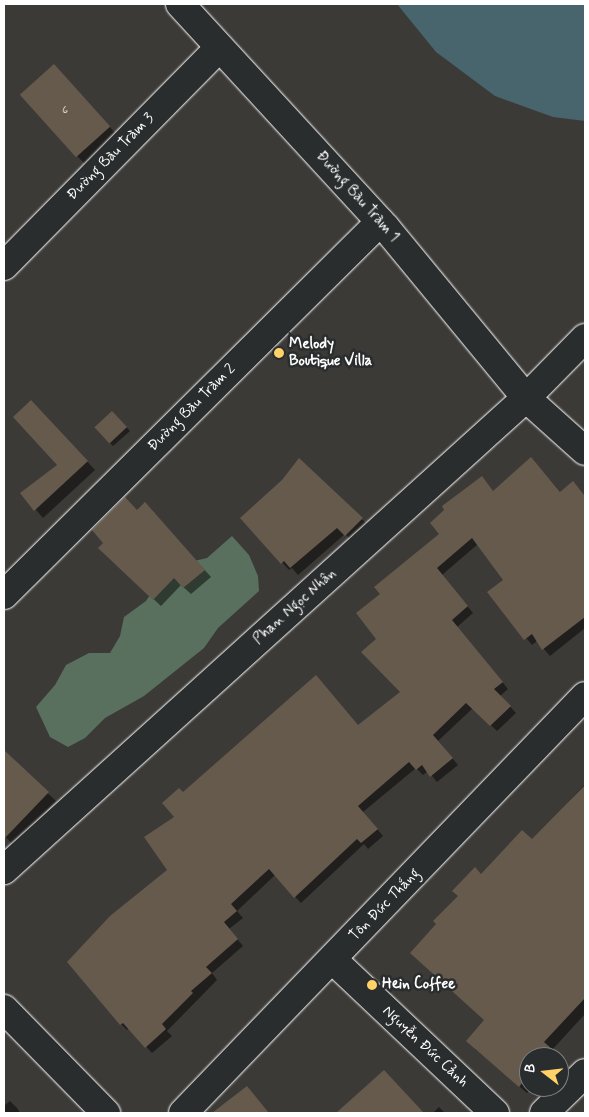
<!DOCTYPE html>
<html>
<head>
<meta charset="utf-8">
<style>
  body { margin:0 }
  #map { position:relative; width:589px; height:1117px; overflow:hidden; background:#3c3a37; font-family:Mynerve,sans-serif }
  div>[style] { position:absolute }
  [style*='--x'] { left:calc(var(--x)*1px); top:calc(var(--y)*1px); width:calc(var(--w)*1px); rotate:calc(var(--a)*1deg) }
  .green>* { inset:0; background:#58705d }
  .water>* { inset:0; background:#48646d }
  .shadow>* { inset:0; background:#0007 }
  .building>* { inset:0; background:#665a4d; transform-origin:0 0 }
  .roads { filter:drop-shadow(0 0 1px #fff) drop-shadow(0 0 1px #fff) }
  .minor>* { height:28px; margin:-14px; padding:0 14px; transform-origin:14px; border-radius:14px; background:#2a2d2e }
  .dots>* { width:14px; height:14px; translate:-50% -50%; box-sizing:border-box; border:2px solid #2a2d2e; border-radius:50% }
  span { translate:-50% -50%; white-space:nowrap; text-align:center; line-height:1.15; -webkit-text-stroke:5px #2a2d2e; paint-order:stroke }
  .number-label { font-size:12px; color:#d9d6d2 }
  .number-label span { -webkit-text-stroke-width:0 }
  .street-label { font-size:15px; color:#fff }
  .poi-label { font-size:15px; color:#fff; font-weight:700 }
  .left { translate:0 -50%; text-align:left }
  .frame { position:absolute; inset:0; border:5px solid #fff; pointer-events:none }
  .north { position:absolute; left:519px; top:1047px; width:50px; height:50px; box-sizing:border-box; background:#2a2d2e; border:1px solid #7f8182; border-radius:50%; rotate:286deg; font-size:14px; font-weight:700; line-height:20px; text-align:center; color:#fff }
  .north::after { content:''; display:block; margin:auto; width:18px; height:22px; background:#ffd166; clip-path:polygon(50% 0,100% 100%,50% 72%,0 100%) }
</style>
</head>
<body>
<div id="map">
  <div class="green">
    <div style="clip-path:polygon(232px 536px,249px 555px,258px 576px,259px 591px,218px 628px,204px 648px,144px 696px,105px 718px,85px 738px,68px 747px,50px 737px,36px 707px,55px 685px,66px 665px,89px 653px,110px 653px,120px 636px,124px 617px,146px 601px,159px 581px,181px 564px,207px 558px)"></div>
  </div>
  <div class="water">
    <div style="clip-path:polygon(397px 4px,585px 4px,585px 121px,553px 117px,495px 96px,436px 52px)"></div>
  </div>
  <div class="shadow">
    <div style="clip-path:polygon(62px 74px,117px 135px,85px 164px,77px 156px)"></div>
    <div style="clip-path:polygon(39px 409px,95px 470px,43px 518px,22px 493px,59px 465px)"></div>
    <div style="clip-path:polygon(112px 412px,130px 431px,113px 446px,110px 443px)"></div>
    <div style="clip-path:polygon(300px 460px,369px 526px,353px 542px,345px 534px,298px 575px,292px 568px,289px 570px,241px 518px,283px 480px)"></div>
    <div style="clip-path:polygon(537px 465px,561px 493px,579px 489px,585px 496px,585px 628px,550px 656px,537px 641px,532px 645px,489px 593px,504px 580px,478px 544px,442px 575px,473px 613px,457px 627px,508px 689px,500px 696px,516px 713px,497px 731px,473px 708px,438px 741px,458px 765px,437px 782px,428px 771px,423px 775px,416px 768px,363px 812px,383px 836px,368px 849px,364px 844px,301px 903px,275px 875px,237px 911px,243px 918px,229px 929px,243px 946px,212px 973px,217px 980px,167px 1031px,172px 1036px,152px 1053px,129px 1028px,127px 1030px,121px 1024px,169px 871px,176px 817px,183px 794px,358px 727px,401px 692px,377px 639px,381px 594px,494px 492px)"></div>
    <div style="clip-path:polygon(137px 511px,152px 511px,211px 577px,191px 594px,181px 585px,161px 606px,106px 555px)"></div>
    <div style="clip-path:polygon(9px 757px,56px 801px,13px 845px,4px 835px,4px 763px)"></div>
    <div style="clip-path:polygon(585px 784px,585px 882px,535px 838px)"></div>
    <div style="clip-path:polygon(500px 855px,585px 937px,585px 1014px,551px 1051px,558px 1057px,529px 1057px,529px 1087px,533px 1087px,527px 1093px,475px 1049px,486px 1020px,481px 875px)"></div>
    <div style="clip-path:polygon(384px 1071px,423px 1113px,340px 1113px)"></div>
    <div style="clip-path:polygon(247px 1087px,269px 1113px,214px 1113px)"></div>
    <div style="clip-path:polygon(10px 1101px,17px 1108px,20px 1113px,4px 1113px,4px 1106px)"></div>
    <div style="clip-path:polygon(439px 1107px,445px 1113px,433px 1113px)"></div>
  </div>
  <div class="building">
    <div style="left:54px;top:64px;width:84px;height:46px;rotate:48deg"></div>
    <div style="clip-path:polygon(31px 400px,88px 461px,34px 511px,20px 493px,57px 465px,13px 417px)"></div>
    <div style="left:112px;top:411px;width:22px;height:24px;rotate:47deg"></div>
    <div style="clip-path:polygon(531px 457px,560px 492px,573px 481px,585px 496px,585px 617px,542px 650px,532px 634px,524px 640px,487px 592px,503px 580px,472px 538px,437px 568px,468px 606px,452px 620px,503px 682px,494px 689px,511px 706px,490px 726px,466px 703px,433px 735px,453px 758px,430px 777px,422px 765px,416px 770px,409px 762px,358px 806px,378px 829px,361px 843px,357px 839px,294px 898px,269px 869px,231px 904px,237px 911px,224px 922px,238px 939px,206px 967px,212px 973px,191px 991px,193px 993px,162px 1024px,166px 1029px,145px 1048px,123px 1023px,120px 1025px,67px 962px,110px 916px,167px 870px,144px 837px,174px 817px,162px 803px,179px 788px,183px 792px,316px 675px,358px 725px,400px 692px,361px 652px,376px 639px,356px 613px,380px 594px,374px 587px,439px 534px,430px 523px,444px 510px,442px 506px,482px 476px,493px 491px)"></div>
    <div style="clip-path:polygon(299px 458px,363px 518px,345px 536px,337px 528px,290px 568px,284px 561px,281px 564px,240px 518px,282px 480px)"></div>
    <div style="clip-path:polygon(125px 497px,137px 510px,145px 502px,205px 570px,183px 588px,174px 578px,153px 600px,98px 548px,103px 543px,92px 530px)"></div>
    <div style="clip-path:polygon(4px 750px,49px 792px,4px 839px)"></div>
    <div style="clip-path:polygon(585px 785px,585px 998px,544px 1042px,561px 1057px,529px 1057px,529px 1074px,519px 1087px,466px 1041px,484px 1020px,410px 953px,436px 924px,433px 921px,458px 896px,452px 891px,475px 867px,481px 874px,522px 830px,532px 839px)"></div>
    <div style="clip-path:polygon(384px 1070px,424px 1113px,336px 1113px)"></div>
    <div style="clip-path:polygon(247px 1086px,269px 1113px,212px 1113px)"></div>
  </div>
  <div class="roads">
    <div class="minor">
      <div style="--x:180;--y:4;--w:304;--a:47.4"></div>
      <div style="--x:386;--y:228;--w:220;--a:50.5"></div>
      <div style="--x:526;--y:398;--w:79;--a:41.9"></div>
      <div style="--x:4;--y:266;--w:306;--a:-45.4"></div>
      <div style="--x:4;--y:595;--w:530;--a:-44.77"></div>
      <div style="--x:4;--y:870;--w:704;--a:-42.12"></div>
      <div style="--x:526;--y:398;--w:84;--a:-45.5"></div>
      <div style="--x:333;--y:960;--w:223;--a:43.4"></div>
      <div style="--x:4;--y:1009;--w:146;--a:45.6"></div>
      <div style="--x:183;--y:1113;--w:579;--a:-46.05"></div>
      <div style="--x:544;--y:1113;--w:57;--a:-44.3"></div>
    </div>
  </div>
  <div class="dots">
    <div style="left:279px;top:353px;background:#ffd166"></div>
    <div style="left:372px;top:985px;background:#ffd166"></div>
  </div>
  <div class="number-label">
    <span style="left:65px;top:111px">6</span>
  </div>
  <div class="street-label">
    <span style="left:111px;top:157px;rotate:-45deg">Đường Bàu Tràm 3</span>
    <span style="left:357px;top:197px;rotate:48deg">Đường Bàu Tràm 1</span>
    <span style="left:192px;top:408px;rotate:-45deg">Đường Bàu Tràm 2</span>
    <span style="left:295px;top:607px;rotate:-42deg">Phan Ngọc Nhân</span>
    <span style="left:385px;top:905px;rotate:-46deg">Tôn Đức Thắng</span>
    <span style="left:425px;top:1047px;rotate:43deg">Nguyễn Đức Cảnh</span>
  </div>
  <div class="poi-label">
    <span class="left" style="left:289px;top:353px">Melody<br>Boutique Villa</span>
    <span class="left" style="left:382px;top:985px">Hein Coffee</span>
  </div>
  <div class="frame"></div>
  <div class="north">B</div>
</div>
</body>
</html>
